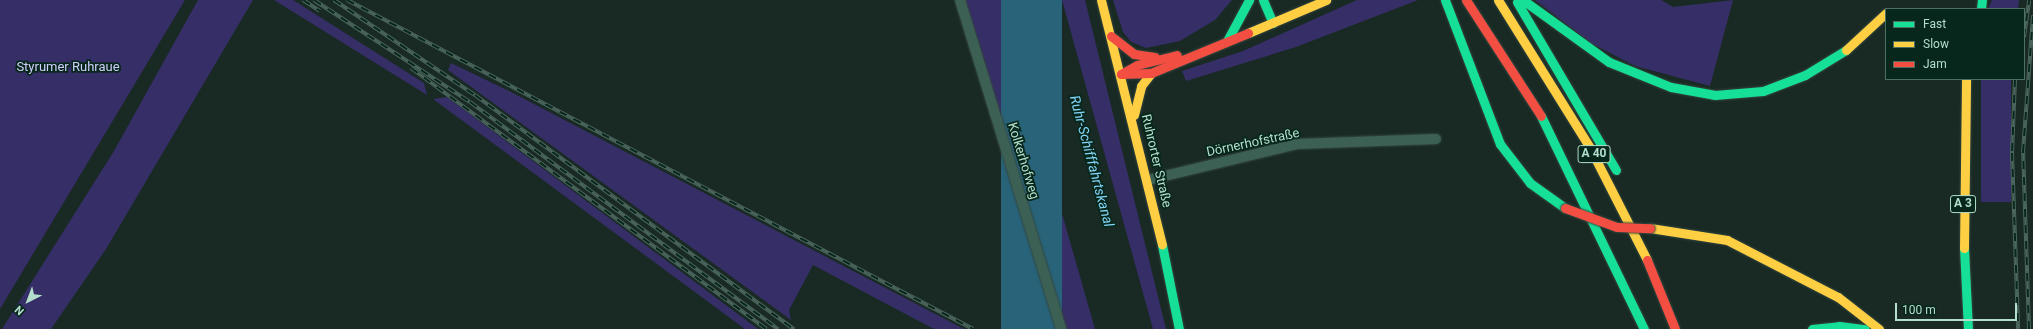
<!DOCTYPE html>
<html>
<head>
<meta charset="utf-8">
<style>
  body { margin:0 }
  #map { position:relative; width:2033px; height:329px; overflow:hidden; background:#192a24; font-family:Roboto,sans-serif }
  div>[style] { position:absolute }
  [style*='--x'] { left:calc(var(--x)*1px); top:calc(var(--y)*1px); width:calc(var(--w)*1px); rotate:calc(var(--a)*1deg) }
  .green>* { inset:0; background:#362e67; transform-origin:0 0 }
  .water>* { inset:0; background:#28637a; transform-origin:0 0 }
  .roads { filter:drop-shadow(0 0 1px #34473f) drop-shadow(0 0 1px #34473f) }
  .street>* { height:10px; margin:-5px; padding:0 5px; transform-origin:5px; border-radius:5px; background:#3c6054 }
  .fast>* { height:9px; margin:-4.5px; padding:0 4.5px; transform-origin:4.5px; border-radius:4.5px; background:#16e098 }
  .slow>* { height:9px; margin:-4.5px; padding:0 4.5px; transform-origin:4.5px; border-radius:4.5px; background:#ffcf43 }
  .jam>* { height:9px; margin:-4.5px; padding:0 4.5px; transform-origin:4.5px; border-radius:4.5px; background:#f24e42 }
  .rail>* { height:4px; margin-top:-2px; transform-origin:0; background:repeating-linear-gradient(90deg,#07271c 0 8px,#4b665d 0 16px); box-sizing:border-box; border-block:1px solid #4b665d }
  .bridges { filter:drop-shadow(0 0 1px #34473f) drop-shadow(0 0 1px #34473f) }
  .jam-bridge>* { height:9px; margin:-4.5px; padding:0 4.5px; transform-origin:4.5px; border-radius:4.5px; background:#f24e42 }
  span { translate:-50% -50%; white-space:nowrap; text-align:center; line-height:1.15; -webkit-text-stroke:3.5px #07271c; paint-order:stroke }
  .shield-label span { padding:1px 3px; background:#07271c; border:1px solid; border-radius:3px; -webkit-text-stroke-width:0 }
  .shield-label { font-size:12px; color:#b3dfcc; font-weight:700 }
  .park-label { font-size:13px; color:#d1cffc }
  .street-label { font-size:13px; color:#b3dfcc }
  .water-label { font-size:14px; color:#83d4f6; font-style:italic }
  .legend { position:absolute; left:1885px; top:8px; width:140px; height:72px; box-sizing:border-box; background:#07271c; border:1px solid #4c7162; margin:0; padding:5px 7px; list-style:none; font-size:12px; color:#b3dfcc }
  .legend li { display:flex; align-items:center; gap:8px; height:20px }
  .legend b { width:20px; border:1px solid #4c7162 }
  .north { position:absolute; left:8px; top:281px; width:40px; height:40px; -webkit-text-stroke:3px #07271c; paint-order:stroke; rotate:222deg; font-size:11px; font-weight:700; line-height:16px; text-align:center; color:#b3dfcc }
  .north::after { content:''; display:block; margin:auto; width:14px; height:18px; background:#b3dfcc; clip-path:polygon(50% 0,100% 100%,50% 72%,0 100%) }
  .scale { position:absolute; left:1895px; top:303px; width:122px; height:18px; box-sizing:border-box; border:2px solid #b3dfcc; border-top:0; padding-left:5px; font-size:12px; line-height:14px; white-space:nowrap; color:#b3dfcc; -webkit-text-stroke:3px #07271c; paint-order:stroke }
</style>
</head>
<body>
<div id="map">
  <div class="green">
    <div style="clip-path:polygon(0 0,185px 0,0 309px)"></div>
    <div style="clip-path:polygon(198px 0,253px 0,106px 249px,51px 329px,2px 329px,114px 151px)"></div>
    <div style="clip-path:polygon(274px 0,293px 0,424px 83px,427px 95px)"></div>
    <div style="clip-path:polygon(957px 0,1001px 0,1095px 329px,1058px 329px)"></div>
    <div style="clip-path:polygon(1062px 0,1085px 0,1166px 329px,1153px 329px)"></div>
    <div style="clip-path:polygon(1113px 0,1232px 0,1215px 20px,1180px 41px,1146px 48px,1131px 42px,1123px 32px)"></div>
    <div style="clip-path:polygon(1357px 0,1418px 0,1296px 47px,1186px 81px,1182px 71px,1243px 51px)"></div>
    <div style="clip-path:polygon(1535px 0,1661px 0,1673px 7px,1733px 0,1710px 86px,1635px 66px,1591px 43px)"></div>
    <div style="clip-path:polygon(1992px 0,2019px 0,2018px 9px,1988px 9px)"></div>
    <div style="clip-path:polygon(451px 63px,511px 92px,964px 329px,934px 329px,813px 265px,789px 310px,791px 320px,448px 70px)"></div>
    <div style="left:1981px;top:79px;width:30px;height:123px"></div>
    <div style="clip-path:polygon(447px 97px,758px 329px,745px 329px,433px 99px)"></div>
  </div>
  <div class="water">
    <div style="left:1001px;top:0;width:61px;height:342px"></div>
  </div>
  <div class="roads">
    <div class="street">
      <div style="--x:960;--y:0;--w:344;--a:72.9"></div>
      <div style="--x:1148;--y:180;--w:153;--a:-13.6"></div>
      <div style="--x:1297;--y:144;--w:139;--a:-2.1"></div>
    </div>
    <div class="fast">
      <div style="--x:1263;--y:0;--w:25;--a:67"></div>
      <div style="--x:1445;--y:0;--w:154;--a:69.1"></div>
      <div style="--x:1500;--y:144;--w:49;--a:52.4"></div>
      <div style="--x:1530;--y:183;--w:43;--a:35.5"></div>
      <div style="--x:1523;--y:0;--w:106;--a:35.8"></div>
      <div style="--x:1609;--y:62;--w:67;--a:22"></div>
      <div style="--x:1671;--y:87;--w:45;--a:10.3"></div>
      <div style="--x:1715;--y:95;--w:48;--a:-4.8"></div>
      <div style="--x:1763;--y:91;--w:45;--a:-20.9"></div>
      <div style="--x:1805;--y:75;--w:48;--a:-31.4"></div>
      <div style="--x:1517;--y:2;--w:195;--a:59.5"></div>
      <div style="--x:1981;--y:9;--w:9;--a:-84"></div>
      <div style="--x:1227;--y:41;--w:47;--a:-61.8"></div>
      <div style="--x:1541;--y:116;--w:237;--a:64.2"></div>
      <div style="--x:1162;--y:245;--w:86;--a:78.6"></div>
      <div style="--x:1964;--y:248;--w:81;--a:87.2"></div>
      <div style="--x:1812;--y:329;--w:27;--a:-6"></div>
      <div style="--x:1839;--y:326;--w:26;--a:7"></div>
    </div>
    <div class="slow">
      <div style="--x:1101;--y:0;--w:252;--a:76"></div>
      <div style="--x:1498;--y:0;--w:174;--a:58.1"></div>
      <div style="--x:1590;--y:148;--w:126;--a:63"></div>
      <div style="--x:1248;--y:33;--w:85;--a:-22.9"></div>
      <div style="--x:1846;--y:50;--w:54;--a:-42.8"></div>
      <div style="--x:1134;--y:115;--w:30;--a:-76"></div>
      <div style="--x:1141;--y:86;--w:16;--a:-52"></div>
      <div style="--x:1650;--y:228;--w:78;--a:8.9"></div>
      <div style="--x:1727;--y:240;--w:125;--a:27.2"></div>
      <div style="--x:1838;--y:297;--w:52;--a:38"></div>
      <div style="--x:1964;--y:248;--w:169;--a:-89.3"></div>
    </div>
    <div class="jam">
      <div style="--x:1466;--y:0;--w:138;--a:57.1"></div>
      <div style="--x:1111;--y:36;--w:29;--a:38"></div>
      <div style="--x:1134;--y:54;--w:21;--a:8"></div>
      <div style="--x:1121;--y:74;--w:30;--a:-2"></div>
      <div style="--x:1151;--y:73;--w:105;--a:-22.4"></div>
      <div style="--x:1121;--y:74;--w:18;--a:-29"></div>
      <div style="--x:1137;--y:65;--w:41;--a:-14"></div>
      <div style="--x:1647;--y:260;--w:74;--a:67.9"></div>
    </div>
  </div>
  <div class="rail">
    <div style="--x:303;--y:0;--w:20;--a:33"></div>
    <div style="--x:314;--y:0;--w:186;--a:33.2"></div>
    <div style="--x:470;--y:102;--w:383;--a:36.4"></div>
    <div style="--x:334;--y:0;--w:170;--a:34"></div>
    <div style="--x:475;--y:95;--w:396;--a:36.3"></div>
    <div style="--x:347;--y:0;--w:707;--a:27.72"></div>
    <div style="--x:2024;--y:37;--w:37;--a:-82"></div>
    <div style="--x:411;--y:68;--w:441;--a:36.3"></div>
    <div style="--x:2015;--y:79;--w:74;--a:92.3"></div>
    <div style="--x:2012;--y:153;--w:176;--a:88"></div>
    <div style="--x:2029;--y:329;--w:177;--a:-91.9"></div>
    <div style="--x:2023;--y:152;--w:137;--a:-85.8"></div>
  </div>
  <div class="bridges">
    <div class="jam-bridge">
      <div style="--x:1565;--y:208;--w:55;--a:20.1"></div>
      <div style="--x:1617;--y:227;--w:33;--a:2"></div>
    </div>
  </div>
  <div class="shield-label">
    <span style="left:1594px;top:154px">A 40</span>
    <span style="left:1963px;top:204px">A 3</span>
  </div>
  <div class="park-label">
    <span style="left:68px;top:67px">Styrumer Ruhraue</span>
  </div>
  <div class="street-label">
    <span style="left:1253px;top:143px;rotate:-12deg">Dörnerhofstraße</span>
    <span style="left:1023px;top:161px;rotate:73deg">Kolkerhofweg</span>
    <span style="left:1156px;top:161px;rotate:77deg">Ruhrorter Straße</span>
  </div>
  <div class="water-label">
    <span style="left:1092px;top:161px;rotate:75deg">Ruhr-Schifffahrtskanal</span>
  </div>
  <ul class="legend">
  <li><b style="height:5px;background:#16e098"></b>Fast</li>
  <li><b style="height:5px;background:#ffcf43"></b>Slow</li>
  <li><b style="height:5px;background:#f24e42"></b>Jam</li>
  </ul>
  <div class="north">N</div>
  <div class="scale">100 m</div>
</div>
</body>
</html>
